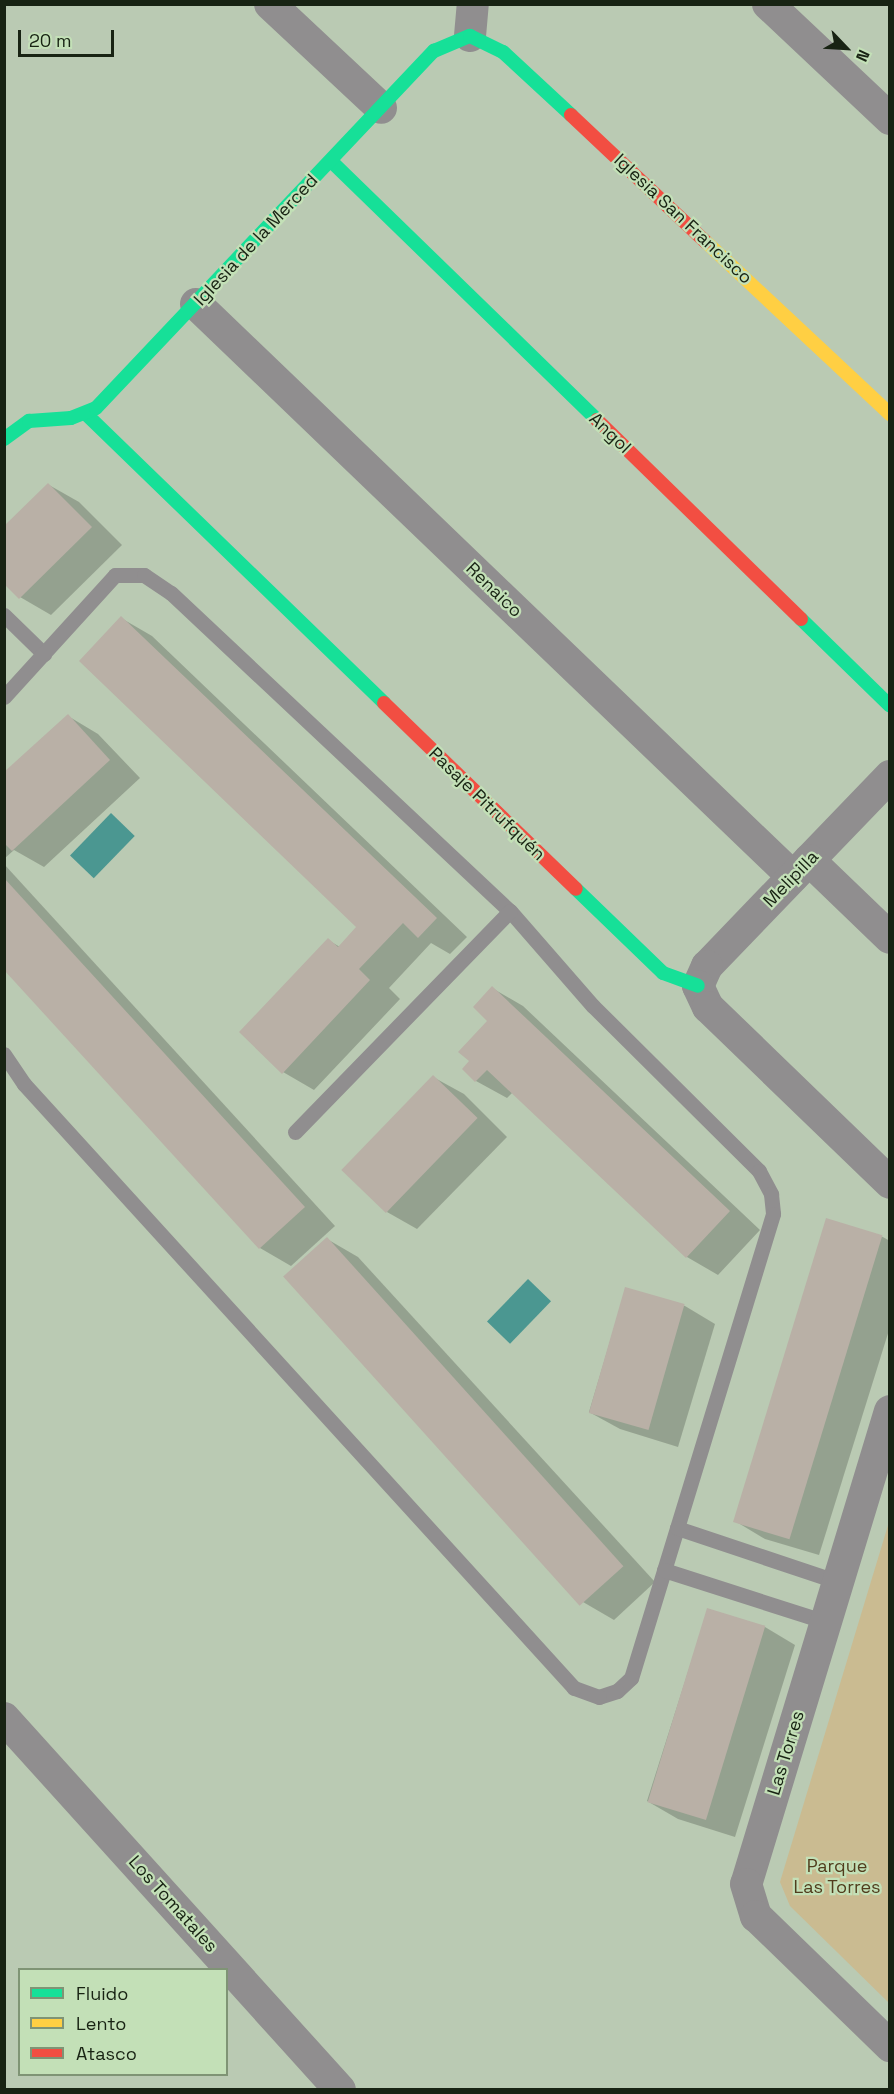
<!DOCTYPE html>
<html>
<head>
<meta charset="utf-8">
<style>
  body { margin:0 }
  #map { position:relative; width:894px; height:2094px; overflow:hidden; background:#bacab3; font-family:"Space Grotesk",sans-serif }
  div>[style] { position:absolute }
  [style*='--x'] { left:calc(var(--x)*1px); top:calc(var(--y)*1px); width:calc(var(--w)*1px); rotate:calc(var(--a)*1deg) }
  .green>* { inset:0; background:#cabb91 }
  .water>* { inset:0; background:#4b9791; transform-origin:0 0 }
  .shadow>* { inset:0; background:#0003 }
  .building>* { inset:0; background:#b9b0a6; transform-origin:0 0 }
  .lane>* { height:15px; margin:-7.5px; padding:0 7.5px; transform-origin:7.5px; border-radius:7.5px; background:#908e8f }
  .street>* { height:32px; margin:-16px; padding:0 16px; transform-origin:16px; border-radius:16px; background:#908e8f }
  .fast>* { height:14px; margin:-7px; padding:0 7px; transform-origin:7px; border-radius:7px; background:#16e098 }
  .slow>* { height:14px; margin:-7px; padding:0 7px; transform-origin:7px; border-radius:7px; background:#ffcf43 }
  .jam>* { height:14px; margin:-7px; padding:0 7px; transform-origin:7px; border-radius:7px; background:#f24e42 }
  span { translate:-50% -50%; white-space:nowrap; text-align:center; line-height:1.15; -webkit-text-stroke:4.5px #c3e0b7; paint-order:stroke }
  .street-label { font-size:18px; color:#182313 }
  .park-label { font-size:18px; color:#513d1d }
  .frame { position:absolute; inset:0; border:6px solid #182313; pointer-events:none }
  .legend { position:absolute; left:18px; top:1968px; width:210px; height:108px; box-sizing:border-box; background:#c3e0b7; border:2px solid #7f9475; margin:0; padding:8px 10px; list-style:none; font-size:18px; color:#182313 }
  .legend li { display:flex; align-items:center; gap:12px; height:30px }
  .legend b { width:30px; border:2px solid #7f9475 }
  .north { position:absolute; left:816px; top:18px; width:60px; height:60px; -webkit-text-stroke:4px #c3e0b7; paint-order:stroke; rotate:115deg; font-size:16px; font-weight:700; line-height:24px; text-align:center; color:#182313 }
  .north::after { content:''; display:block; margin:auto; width:21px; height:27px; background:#182313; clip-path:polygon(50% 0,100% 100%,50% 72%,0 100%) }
  .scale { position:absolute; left:18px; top:30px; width:96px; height:27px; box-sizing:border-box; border:3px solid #182313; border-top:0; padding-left:8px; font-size:18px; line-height:21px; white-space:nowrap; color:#182313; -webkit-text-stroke:4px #c3e0b7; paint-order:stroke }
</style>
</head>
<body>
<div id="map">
  <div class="green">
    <div style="clip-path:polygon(889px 1522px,889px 2003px,790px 1906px,780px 1882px)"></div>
  </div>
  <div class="water">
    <div style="left:111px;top:813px;width:33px;height:59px;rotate:44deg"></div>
    <div style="left:528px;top:1279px;width:32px;height:59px;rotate:44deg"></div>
  </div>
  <div class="shadow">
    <div style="clip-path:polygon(49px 485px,79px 502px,122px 545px,51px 615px,20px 597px)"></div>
    <div style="clip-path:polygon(121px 618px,152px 636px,467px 937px,450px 954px,431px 943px,389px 988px,400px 999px,314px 1090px,283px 1072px,328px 940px,340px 947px,358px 927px)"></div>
    <div style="clip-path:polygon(68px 716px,98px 734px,140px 778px,44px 867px,14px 850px,4px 859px,4px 774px)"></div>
    <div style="clip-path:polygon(4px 864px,335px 1226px,291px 1266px,260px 1248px,4px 968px)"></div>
    <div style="clip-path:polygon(492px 988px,523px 1006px,760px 1230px,718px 1275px,687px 1257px,513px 1092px,507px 1098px,476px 1081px,471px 1061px,490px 1021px)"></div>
    <div style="clip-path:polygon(433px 1077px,464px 1094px,507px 1137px,417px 1229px,387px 1212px)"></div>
    <div style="clip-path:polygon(881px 1236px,890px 1241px,890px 1327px,819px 1555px,765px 1539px,735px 1521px)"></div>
    <div style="clip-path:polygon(327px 1239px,358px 1257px,655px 1582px,614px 1620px,583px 1602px)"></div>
    <div style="clip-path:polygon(626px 1288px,685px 1306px,715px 1324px,678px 1447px,620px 1429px,589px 1412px)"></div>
    <div style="clip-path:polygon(708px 1609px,765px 1627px,795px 1645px,735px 1837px,678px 1819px,647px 1801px)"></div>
  </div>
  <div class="building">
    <div style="clip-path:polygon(48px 483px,92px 527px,19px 599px,4px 584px,4px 526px)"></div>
    <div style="clip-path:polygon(121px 616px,437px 918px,418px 938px,403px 923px,359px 969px,370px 980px,282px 1074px,239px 1032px,328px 938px,338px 947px,356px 927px,79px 661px)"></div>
    <div style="clip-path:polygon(68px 714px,110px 760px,12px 851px,4px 843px,4px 772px)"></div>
    <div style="clip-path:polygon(4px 878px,305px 1207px,259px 1249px,4px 970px)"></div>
    <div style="clip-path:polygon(492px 986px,730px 1211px,686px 1258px,487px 1070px,475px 1082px,462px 1069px,469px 1061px,458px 1052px,487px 1021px,473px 1007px)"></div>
    <div style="left:433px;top:1075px;width:62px;height:132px;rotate:44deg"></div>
    <div style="left:826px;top:1218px;width:59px;height:318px;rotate:17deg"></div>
    <div style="left:327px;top:1237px;width:443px;height:59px;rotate:48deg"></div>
    <div style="left:625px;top:1287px;width:62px;height:131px;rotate:16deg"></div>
    <div style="left:707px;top:1608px;width:61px;height:203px;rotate:17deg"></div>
  </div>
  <div class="lane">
    <div style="--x:4;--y:615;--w:56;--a:44.3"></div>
    <div style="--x:4;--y:697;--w:165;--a:-47.7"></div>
    <div style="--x:115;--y:575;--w:29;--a:0"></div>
    <div style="--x:144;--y:575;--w:32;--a:34"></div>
    <div style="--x:171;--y:593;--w:465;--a:43.2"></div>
    <div style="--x:510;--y:911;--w:126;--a:48.9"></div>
    <div style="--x:593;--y:1006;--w:234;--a:44.8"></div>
    <div style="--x:759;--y:1171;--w:26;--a:62"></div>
    <div style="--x:771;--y:1194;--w:20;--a:84"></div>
    <div style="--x:773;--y:1214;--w:485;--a:107"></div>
    <div style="--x:631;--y:1678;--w:19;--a:137"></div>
    <div style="--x:617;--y:1691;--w:19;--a:162"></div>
    <div style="--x:599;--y:1697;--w:27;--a:-160"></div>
    <div style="--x:574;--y:1688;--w:817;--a:-132.32"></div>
    <div style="--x:24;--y:1084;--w:36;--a:-124"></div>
    <div style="--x:295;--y:1132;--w:308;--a:-45.8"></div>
    <div style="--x:677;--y:1528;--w:170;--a:18.5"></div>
    <div style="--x:664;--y:1570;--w:170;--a:17.8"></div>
  </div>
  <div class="street">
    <div style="--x:270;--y:4;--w:152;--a:43.1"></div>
    <div style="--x:768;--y:4;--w:168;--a:43.3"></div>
    <div style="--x:470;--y:36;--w:32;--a:-85"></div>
    <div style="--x:196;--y:304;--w:827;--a:43.82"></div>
    <div style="--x:890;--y:776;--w:264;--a:133.9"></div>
    <div style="--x:707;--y:966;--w:22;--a:114"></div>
    <div style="--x:698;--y:986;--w:23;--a:65"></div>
    <div style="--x:708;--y:1007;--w:253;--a:44"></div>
    <div style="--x:809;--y:860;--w:112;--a:43.9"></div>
    <div style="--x:890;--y:1411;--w:494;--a:106.9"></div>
    <div style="--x:746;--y:1884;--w:34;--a:73"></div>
    <div style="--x:756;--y:1916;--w:187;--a:44.1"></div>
    <div style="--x:4;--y:1718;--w:501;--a:47.91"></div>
  </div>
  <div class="fast">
    <div style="--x:331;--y:161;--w:371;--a:44.2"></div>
    <div style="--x:86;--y:414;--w:415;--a:44.1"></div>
    <div style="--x:4;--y:439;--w:31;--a:-36"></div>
    <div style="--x:29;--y:421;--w:42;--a:-4.1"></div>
    <div style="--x:71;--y:418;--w:27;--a:-22"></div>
    <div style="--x:96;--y:408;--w:492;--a:-46.6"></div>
    <div style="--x:434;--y:51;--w:39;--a:-23"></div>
    <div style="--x:470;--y:36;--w:37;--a:26"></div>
    <div style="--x:503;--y:52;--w:93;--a:42.8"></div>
    <div style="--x:801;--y:619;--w:124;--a:44.3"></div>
    <div style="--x:576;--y:889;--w:121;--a:44"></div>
    <div style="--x:663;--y:973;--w:37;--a:20"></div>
  </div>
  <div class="slow">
    <div style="--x:706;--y:242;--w:252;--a:43.1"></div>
  </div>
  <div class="jam">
    <div style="--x:571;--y:115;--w:185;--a:43.3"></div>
    <div style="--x:597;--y:420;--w:285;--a:44.3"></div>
    <div style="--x:384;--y:703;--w:267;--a:44.1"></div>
  </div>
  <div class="street-label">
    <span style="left:683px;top:219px;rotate:43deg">Iglesia San Francisco</span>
    <span style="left:256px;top:240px;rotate:-47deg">Iglesia de la Merced</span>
    <span style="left:610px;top:433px;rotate:44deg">Angol</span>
    <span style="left:494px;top:590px;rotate:44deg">Renaico</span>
    <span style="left:487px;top:804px;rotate:44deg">Pasaje Pitrufquén</span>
    <span style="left:791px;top:879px;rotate:-46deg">Melipilla</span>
    <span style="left:786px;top:1753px;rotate:-73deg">Las Torres</span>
    <span style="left:173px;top:1904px;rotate:48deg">Los Tomatales</span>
  </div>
  <div class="park-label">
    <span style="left:837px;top:1877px">Parque<br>Las Torres</span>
  </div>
  <div class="frame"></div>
  <ul class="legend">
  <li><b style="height:8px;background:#16e098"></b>Fluido</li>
  <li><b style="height:8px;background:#ffcf43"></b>Lento</li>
  <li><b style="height:8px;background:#f24e42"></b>Atasco</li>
  </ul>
  <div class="north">N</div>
  <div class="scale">20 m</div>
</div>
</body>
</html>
